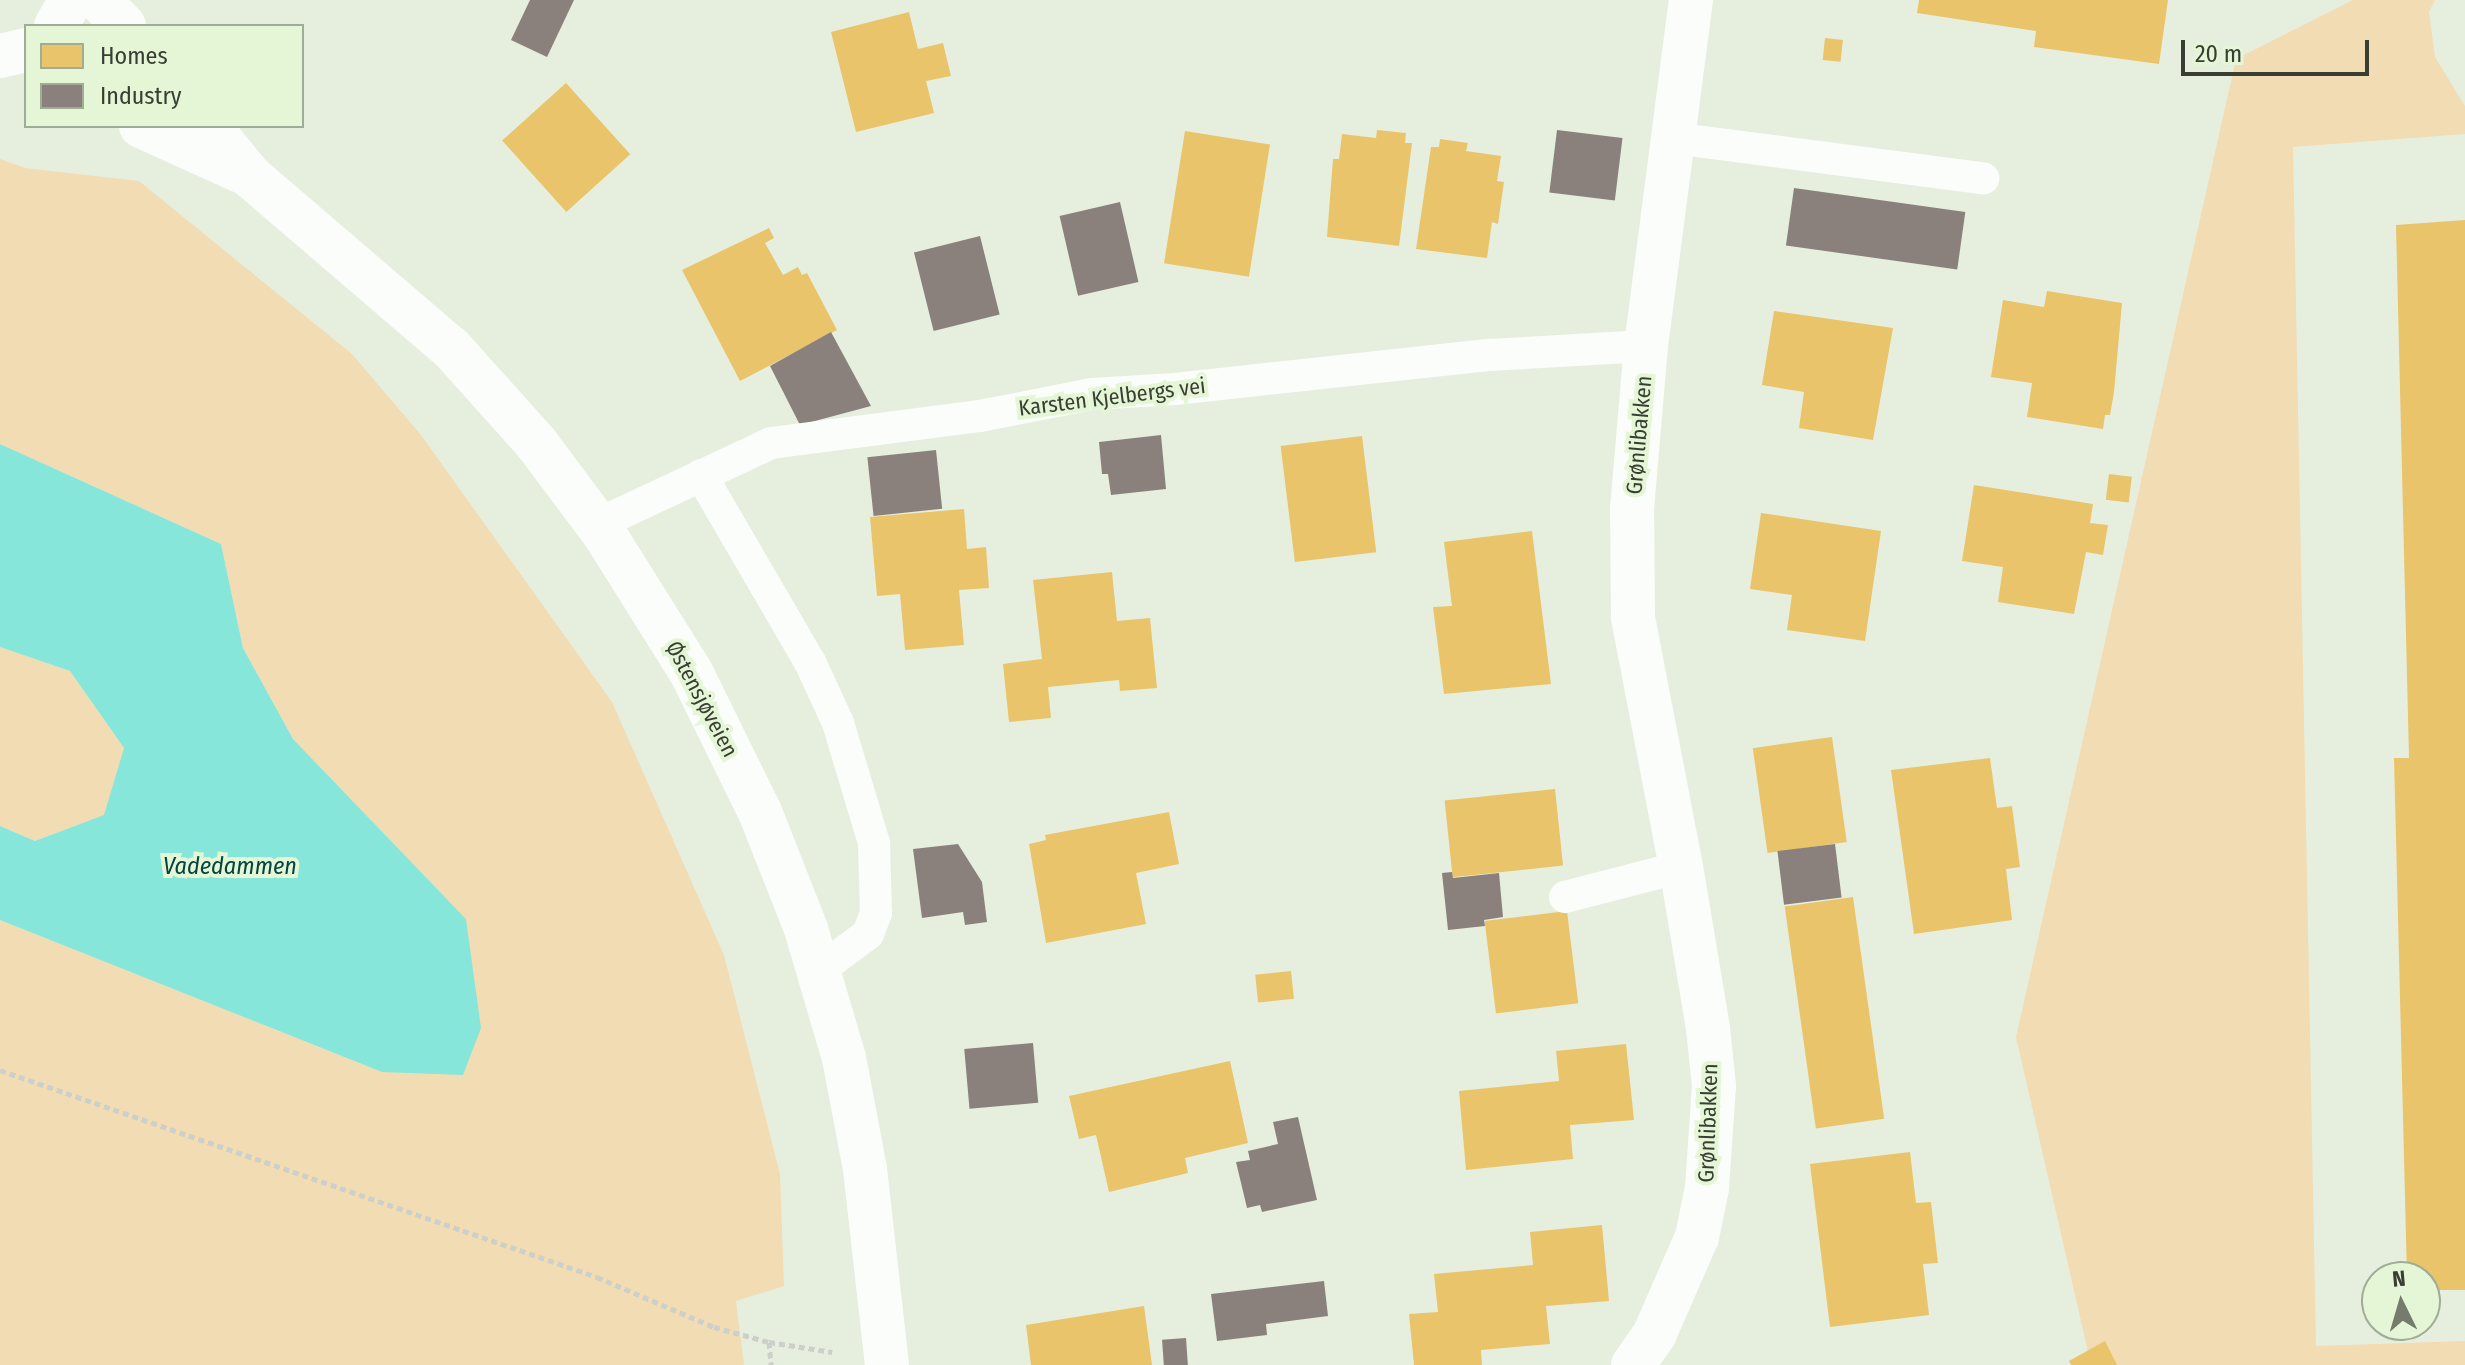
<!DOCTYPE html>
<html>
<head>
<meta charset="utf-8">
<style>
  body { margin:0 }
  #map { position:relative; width:2465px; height:1365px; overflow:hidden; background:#e6efde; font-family:"Fira Sans Condensed",sans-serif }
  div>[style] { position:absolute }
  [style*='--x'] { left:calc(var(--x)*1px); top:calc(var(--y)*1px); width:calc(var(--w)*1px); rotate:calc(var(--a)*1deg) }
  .green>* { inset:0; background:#f2dcb4 }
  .water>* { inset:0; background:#87e6da }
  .homes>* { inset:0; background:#e9c46a; transform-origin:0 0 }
  .industry>* { inset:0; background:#8a817c; transform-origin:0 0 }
  .path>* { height:5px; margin-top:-2.5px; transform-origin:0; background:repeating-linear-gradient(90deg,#ccd0c9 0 6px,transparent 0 10px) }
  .lane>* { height:32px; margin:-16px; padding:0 16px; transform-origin:16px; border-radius:16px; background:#fbfdfa }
  .street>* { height:44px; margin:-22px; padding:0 22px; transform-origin:22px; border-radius:22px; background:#fbfdfa }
  .secondary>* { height:44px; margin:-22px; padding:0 22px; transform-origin:22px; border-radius:22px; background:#fbfdfa }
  span { translate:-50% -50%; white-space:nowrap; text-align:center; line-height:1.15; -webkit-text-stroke:8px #e5f6d7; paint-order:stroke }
  .street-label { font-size:22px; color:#383e32 }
  .water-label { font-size:24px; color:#044440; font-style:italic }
  .legend { position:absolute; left:24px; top:24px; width:280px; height:104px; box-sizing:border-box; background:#e5f6d7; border:2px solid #a0ac95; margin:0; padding:10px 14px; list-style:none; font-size:24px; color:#383e32 }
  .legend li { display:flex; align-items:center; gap:16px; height:40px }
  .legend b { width:40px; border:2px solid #a0ac95 }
  .north { position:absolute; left:2361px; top:1261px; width:80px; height:80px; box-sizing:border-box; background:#e5f6d7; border:2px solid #a0ac95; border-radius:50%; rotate:355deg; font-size:22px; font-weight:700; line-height:32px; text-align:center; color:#383e32 }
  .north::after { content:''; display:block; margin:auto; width:28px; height:36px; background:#757c6e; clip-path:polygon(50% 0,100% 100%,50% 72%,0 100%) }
  .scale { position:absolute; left:2181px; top:40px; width:188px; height:36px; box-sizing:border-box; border:4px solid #383e32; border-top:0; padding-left:10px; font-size:24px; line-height:28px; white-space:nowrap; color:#383e32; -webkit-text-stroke:6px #e5f6d7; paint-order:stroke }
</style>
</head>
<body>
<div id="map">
  <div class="green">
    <div style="clip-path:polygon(2353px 0,2435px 0,2429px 12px,2435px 57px,2465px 106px,2465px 134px,2293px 147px,2316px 1346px,2465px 1341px,2465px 1365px,2091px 1365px,2016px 1037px,2236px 59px)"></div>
    <div style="clip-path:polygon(0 159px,25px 168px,139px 181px,352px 354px,421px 435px,612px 702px,724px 955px,780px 1174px,784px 1286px,736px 1301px,744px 1365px,0 1365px,0 920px,382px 1072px,466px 919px,293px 739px,243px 648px,221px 544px,0 444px)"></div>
    <div style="clip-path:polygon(0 647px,70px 671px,124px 748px,105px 815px,35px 841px,0 826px)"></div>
  </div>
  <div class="water">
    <div style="clip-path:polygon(0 444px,221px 544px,243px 648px,293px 739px,466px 919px,481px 1028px,463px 1075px,382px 1072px,0 920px,0 826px,35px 841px,104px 815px,124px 748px,70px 671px,0 647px)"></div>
  </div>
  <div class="homes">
    <div style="clip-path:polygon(1919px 0,2168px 0,2159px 64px,2034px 47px,2036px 31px,1917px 13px)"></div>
    <div style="clip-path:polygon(909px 12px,918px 49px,943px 43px,951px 76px,926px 81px,934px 113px,856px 132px,831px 32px)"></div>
    <div style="left:1825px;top:38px;width:18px;height:22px;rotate:6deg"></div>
    <div style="left:566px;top:83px;width:96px;height:86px;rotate:48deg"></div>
    <div style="clip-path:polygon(1377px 130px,1406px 133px,1405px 143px,1412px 143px,1399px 246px,1327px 237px,1333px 159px,1339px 159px,1342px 134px,1376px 138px)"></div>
    <div style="left:1185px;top:131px;width:86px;height:134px;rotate:9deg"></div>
    <div style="clip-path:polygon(1440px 139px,1468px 143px,1466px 151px,1501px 156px,1497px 181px,1504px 182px,1498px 224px,1492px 222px,1487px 258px,1416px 249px,1431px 147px,1439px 147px)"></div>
    <div style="clip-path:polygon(2465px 220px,2465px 1290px,2425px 1290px,2425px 1277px,2407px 1277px,2394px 758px,2409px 758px,2396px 225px)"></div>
    <div style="clip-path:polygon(769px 228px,774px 238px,765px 243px,783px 275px,798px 267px,802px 275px,807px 273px,837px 330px,740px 381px,682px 270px)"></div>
    <div style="clip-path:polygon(2047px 291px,2122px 303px,2114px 392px,2110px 415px,2105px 415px,2103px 429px,2027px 417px,2032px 383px,1991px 377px,2003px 300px,2044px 307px)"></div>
    <div style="clip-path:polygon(1774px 311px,1893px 328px,1873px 440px,1799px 428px,1804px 392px,1762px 385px)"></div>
    <div style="left:1362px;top:436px;width:117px;height:82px;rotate:83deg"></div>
    <div style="left:2109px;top:474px;width:23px;height:26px;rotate:7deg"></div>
    <div style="clip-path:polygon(1974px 485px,2093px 504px,2090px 523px,2108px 525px,2103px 555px,2086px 552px,2074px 614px,1998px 602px,2003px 567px,1962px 561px)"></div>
    <div style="clip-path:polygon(964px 509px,967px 549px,986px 547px,989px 588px,959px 590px,964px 645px,905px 650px,900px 594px,877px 596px,870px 517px)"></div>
    <div style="clip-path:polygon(1761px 513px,1881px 531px,1865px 641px,1787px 630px,1792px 595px,1750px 589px)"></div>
    <div style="clip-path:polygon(1532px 531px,1551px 684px,1444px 694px,1433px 607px,1452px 606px,1444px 542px)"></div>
    <div style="clip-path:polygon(1112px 572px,1117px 621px,1150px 618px,1157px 688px,1120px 691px,1119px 680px,1048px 687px,1051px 718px,1009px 722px,1003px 664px,1042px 659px,1033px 580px)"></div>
    <div style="left:1832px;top:737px;width:106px;height:80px;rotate:82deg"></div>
    <div style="clip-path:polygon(1990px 758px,1997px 808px,2012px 806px,2020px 867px,2006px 869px,2012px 920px,1914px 934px,1891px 770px)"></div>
    <div style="left:1555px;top:789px;width:77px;height:111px;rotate:84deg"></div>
    <div style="clip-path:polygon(1169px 812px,1179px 864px,1136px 873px,1146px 924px,1046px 943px,1029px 844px,1046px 840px,1045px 835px)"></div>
    <div style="left:1853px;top:897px;width:224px;height:69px;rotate:82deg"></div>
    <div style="left:1567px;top:911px;width:93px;height:83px;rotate:83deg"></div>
    <div style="left:1291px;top:971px;width:28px;height:36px;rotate:84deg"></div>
    <div style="clip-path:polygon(1626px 1044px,1634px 1120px,1570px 1125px,1573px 1159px,1466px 1170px,1459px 1091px,1559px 1081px,1556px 1051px)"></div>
    <div style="clip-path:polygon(1230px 1061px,1248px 1143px,1185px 1158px,1188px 1173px,1109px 1192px,1096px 1135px,1079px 1139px,1069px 1096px)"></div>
    <div style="clip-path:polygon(1910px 1152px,1916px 1203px,1931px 1202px,1938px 1263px,1923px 1264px,1929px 1315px,1830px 1327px,1810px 1164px)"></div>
    <div style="clip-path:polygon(1602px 1225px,1609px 1301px,1546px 1306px,1550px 1344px,1481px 1350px,1482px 1365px,1414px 1365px,1409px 1314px,1438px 1312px,1434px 1274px,1533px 1265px,1530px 1232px)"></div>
    <div style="clip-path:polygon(1144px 1306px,1152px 1365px,1031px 1365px,1026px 1325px)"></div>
    <div style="clip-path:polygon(2105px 1341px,2117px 1365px,2071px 1365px,2069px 1361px)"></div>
  </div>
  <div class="industry">
    <div style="clip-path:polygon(530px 0,574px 0,547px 57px,511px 40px)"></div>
    <div style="left:1557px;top:130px;width:66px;height:63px;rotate:7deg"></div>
    <div style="left:1794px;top:188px;width:173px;height:58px;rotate:8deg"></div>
    <div style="left:1120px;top:202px;width:82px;height:62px;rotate:77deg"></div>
    <div style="left:980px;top:236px;width:81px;height:68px;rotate:76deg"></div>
    <div style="clip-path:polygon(831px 332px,871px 406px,800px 425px,770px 366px)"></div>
    <div style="clip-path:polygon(1161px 435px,1166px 489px,1111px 495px,1108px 474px,1102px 474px,1099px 442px)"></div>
    <div style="left:936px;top:450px;width:59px;height:69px;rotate:84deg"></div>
    <div style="clip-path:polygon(958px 844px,982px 882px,987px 922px,965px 925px,963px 912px,922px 918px,913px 849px)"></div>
    <div style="left:1835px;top:844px;width:54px;height:58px;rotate:83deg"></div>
    <div style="clip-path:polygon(1452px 872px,1453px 878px,1499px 873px,1503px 917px,1484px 920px,1485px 926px,1448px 930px,1442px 873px)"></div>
    <div style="left:1033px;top:1043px;width:60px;height:69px;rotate:85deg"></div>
    <div style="clip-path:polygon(1298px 1117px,1317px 1200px,1262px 1212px,1260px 1205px,1247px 1208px,1236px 1162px,1250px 1160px,1248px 1151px,1278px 1144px,1273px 1122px)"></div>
    <div style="clip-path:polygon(1324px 1281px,1328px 1316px,1266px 1324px,1267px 1335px,1217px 1341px,1211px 1294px)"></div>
    <div style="left:1186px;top:1338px;width:27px;height:24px;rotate:86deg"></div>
  </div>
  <div class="path">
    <div style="--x:0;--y:1070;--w:632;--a:19.12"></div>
    <div style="--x:597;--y:1277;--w:127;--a:23.1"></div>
    <div style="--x:714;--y:1327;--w:57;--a:15.3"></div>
    <div style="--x:769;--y:1342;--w:64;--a:9"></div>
    <div style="--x:769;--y:1342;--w:23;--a:85"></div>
  </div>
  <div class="lane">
    <div style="--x:1673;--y:138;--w:313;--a:7.4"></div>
    <div style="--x:701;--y:475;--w:216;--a:59.8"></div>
    <div style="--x:810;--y:662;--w:67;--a:65.3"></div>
    <div style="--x:838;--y:723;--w:125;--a:73.3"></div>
    <div style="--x:874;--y:843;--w:70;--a:88.4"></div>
    <div style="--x:876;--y:913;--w:22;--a:111"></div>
    <div style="--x:868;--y:934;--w:62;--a:143.5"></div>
    <div style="--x:596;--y:525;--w:193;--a:-25.1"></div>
    <div style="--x:771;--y:443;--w:211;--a:-7.4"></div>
    <div style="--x:980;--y:416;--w:114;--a:-11.1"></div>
    <div style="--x:1092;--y:394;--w:83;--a:-3.4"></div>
    <div style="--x:1175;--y:389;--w:317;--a:-6.2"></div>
    <div style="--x:1490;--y:355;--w:156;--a:-3.3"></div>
    <div style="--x:1565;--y:897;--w:120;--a:-14.5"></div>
  </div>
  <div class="street">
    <div style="--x:1633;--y:1365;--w:39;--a:-55"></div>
    <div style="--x:1655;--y:1333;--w:105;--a:-66.4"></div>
    <div style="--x:1697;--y:1237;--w:50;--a:-78.5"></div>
    <div style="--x:1707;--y:1188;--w:102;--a:-86.1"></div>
    <div style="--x:1714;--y:1086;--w:58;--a:-95.9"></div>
    <div style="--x:1708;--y:1028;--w:163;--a:-99.5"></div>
    <div style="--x:1681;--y:867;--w:255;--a:-100.9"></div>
    <div style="--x:1633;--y:617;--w:108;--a:-90.5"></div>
    <div style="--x:1632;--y:509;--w:164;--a:-85.1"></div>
    <div style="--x:1646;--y:346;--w:349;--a:-82.6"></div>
  </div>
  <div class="secondary">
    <div style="--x:99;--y:0;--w:36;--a:46"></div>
    <div style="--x:56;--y:26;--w:30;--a:-60"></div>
    <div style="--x:0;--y:56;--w:27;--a:-13"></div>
    <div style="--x:141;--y:126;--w:109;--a:24.4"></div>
    <div style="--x:209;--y:126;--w:65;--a:50.6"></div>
    <div style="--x:250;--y:176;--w:265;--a:40.6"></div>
    <div style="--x:451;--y:348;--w:129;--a:48.1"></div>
    <div style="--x:537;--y:444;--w:114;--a:53.2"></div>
    <div style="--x:605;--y:535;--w:162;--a:57.9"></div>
    <div style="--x:691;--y:672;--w:156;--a:63.8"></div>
    <div style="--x:760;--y:812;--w:126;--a:68.5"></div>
    <div style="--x:806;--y:929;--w:134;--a:73.6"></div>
    <div style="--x:844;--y:1058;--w:113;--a:79.3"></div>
    <div style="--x:865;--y:1169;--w:197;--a:83.6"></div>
  </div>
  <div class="street-label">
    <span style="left:1112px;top:397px;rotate:-7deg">Karsten Kjelbergs vei</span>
    <span style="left:1639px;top:435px;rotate:-85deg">Grønlibakken</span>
    <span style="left:702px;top:699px;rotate:62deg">Østensjøveien</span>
    <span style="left:1708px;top:1123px;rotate:-88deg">Grønlibakken</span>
  </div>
  <div class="water-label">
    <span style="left:230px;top:867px">Vadedammen</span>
  </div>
  <ul class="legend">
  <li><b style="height:22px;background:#e9c46a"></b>Homes</li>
  <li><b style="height:22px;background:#8a817c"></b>Industry</li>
  </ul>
  <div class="north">N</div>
  <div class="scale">20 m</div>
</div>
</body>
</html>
